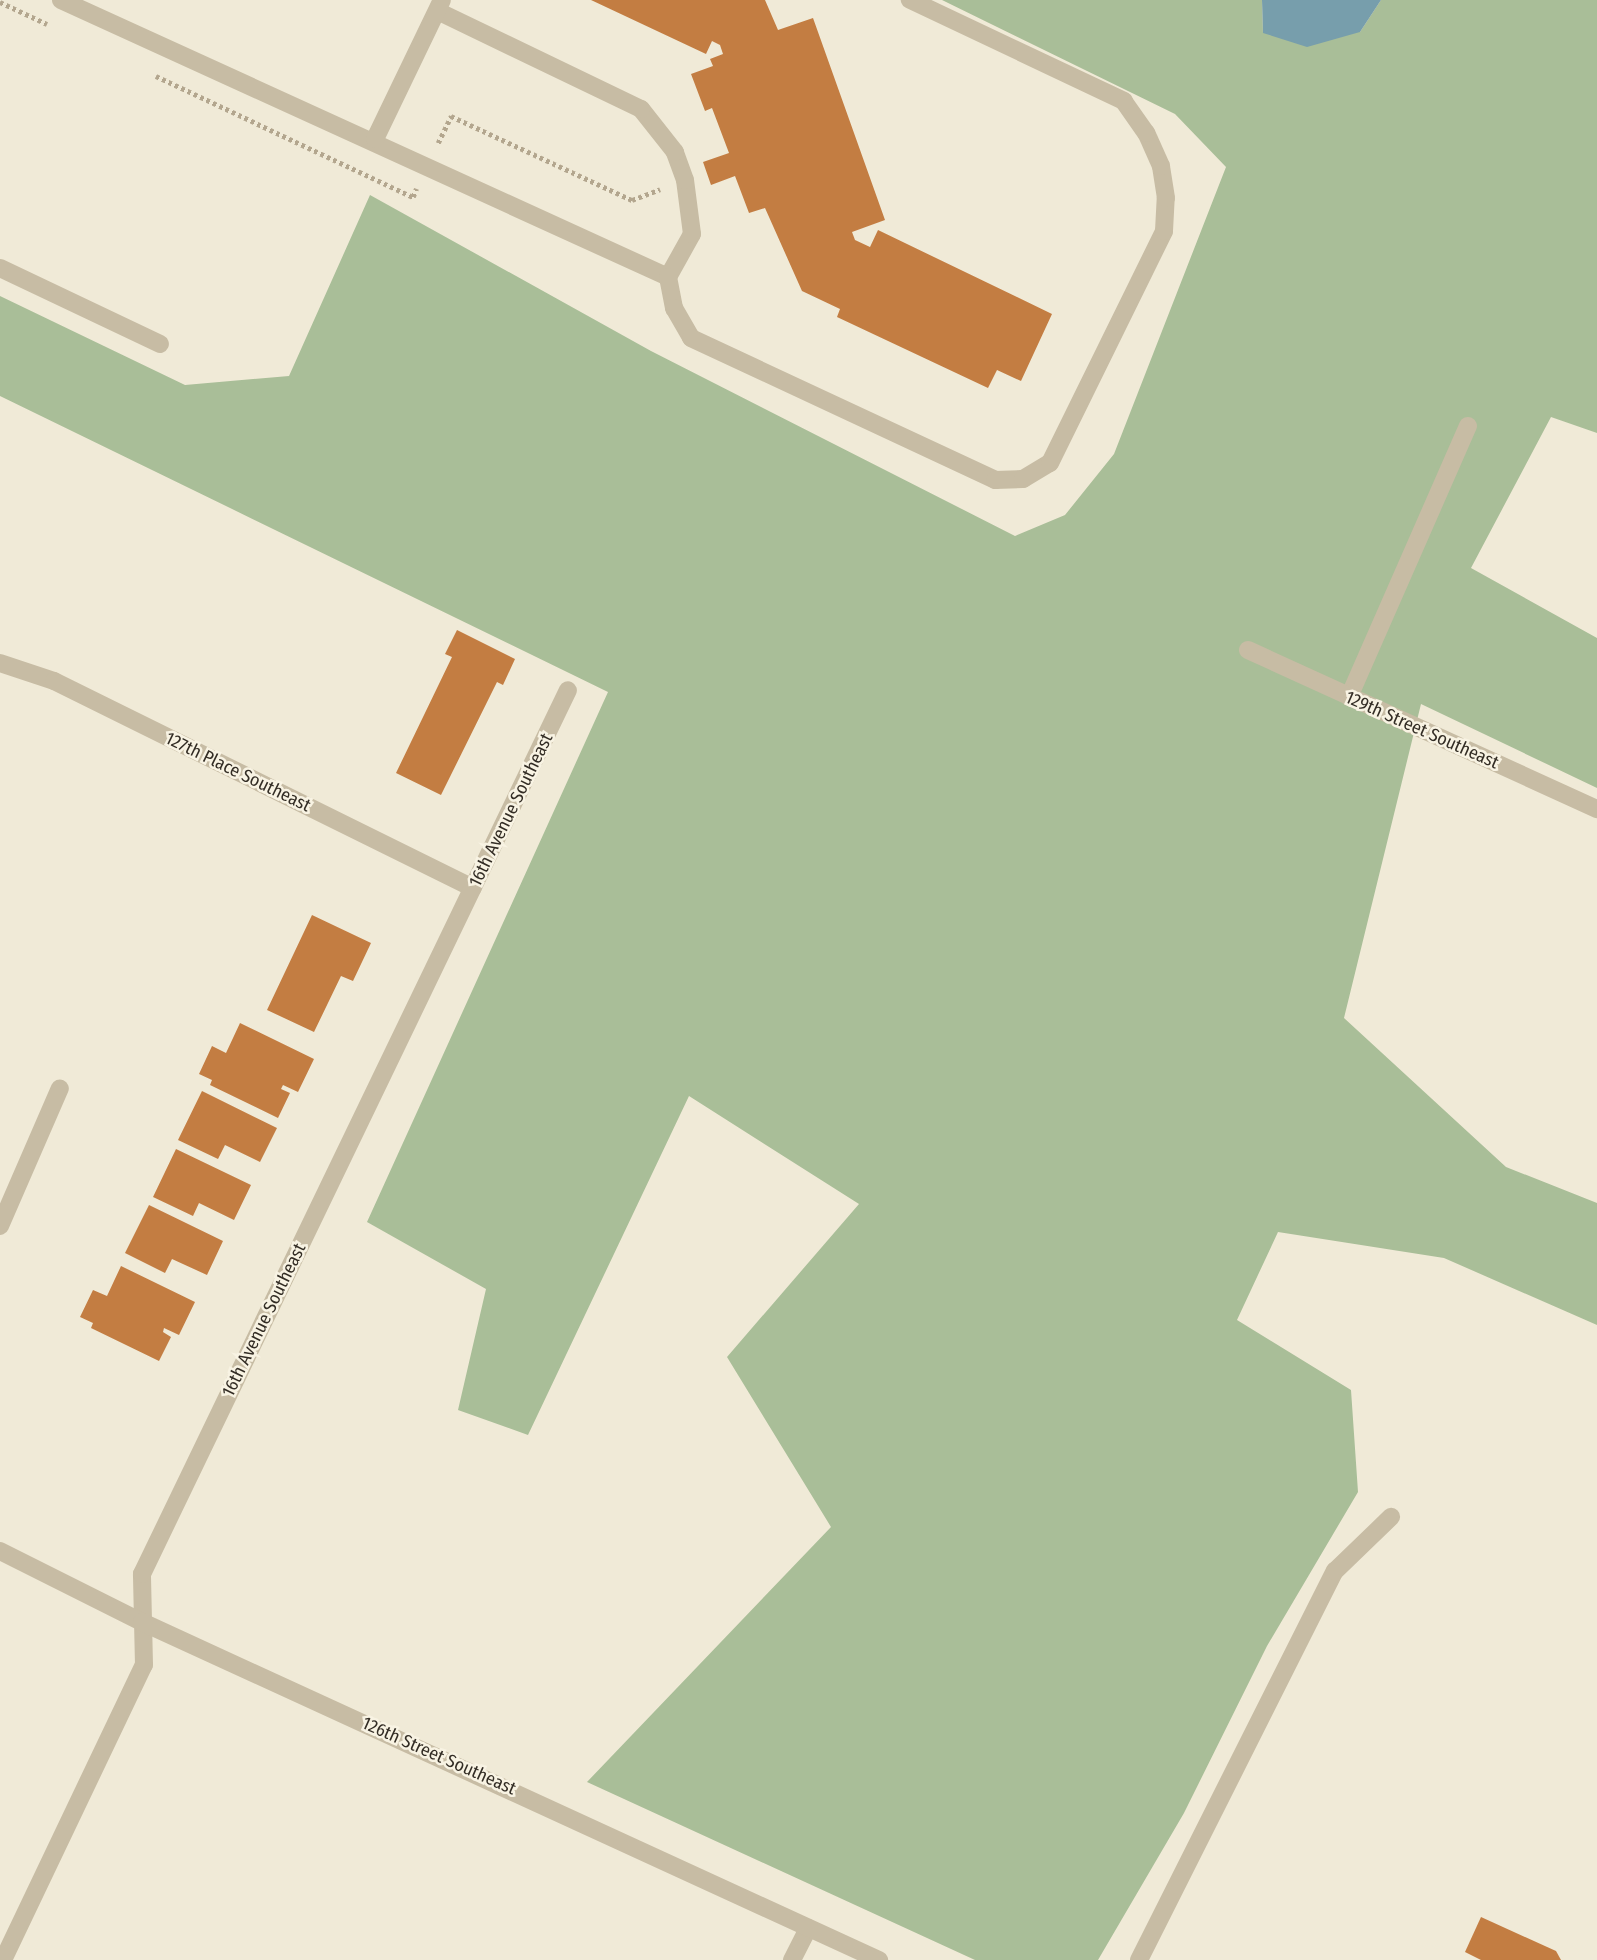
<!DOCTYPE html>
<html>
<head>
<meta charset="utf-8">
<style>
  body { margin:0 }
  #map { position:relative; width:1597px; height:1960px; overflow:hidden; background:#f0ead7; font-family:"Fira Sans Condensed",sans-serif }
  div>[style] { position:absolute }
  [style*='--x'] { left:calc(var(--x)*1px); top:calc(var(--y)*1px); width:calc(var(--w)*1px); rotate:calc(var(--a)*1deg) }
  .green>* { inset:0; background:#a9be98 }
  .water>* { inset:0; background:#779eac }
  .building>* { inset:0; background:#c37d42 }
  .path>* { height:4.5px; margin-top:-2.25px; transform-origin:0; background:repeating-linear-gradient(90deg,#b3a68e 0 3.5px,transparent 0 7px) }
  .service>* { height:18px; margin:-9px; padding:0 9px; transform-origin:9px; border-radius:9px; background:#c7bca4 }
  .minor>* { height:18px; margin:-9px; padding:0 9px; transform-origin:9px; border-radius:9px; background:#c7bca4 }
  .tertiary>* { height:18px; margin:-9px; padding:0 9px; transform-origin:9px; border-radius:9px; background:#c7bca4 }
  span { translate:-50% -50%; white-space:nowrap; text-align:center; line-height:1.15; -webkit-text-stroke:5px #f8f3e3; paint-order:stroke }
  .street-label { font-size:18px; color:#332d25 }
</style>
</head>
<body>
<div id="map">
  <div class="green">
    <div style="clip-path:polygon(942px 0,1262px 0,1263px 33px,1360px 32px,1381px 0,1597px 0,1597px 433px,1551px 417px,1471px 568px,1597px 638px,1597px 788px,1421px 704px,1344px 1018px,1506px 1167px,1597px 1203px,1597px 1325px,1444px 1258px,1278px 1232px,1237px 1320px,1351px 1390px,1358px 1492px,1267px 1646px,1184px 1813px,1098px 1960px,975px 1960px,587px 1782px,831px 1527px,727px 1357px,859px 1204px,689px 1096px,528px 1435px,458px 1410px,486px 1289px,367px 1222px,608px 692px,0 396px,0 296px,185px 385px,289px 376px,370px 195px,651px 351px,1015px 536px,1065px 515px,1114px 454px,1226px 167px,1175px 114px)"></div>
  </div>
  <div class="water">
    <div style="clip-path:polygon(1262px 0,1381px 0,1360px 32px,1307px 47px,1263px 33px)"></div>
  </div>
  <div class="building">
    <div style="clip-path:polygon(591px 0,765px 0,778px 30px,813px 18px,885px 220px,852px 232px,855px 240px,870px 247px,878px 230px,1052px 314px,1021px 381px,997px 370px,988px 388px,837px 317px,840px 309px,802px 291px,765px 208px,749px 213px,735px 176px,711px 185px,703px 162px,729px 153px,712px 108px,705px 111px,691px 74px,713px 66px,710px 59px,723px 54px,720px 45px,712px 41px,706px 54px)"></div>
    <div style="clip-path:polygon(457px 630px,515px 659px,503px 685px,497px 682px,441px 795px,396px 773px,452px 657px,445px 654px)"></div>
    <div style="clip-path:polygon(312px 915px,371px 943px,353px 981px,341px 976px,314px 1032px,267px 1010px)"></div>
    <div style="clip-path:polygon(240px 1023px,314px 1059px,298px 1092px,283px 1085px,281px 1089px,290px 1093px,278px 1118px,210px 1085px,212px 1080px,199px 1074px,212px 1046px,226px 1053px)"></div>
    <div style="clip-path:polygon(202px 1091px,277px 1128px,260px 1162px,225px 1145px,218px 1159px,178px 1140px)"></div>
    <div style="clip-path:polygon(176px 1149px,251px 1185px,234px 1220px,199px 1203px,193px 1216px,153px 1197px)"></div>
    <div style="clip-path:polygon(149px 1205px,223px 1241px,207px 1275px,172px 1259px,165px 1273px,125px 1253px)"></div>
    <div style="clip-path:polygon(121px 1266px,195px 1302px,179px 1335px,164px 1328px,163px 1332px,171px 1337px,159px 1361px,91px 1328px,93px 1323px,80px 1317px,93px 1290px,107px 1296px)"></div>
    <div style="clip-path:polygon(1481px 1917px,1556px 1951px,1561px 1960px,1481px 1960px,1465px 1952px)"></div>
  </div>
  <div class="path">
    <div style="--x:0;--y:2;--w:52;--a:25.1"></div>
    <div style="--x:156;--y:76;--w:284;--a:25.2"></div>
    <div style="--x:413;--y:197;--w:9;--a:-69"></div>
    <div style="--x:438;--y:143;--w:30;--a:-64"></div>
    <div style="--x:451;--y:116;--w:200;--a:24.9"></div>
    <div style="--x:632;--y:200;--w:30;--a:-21"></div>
  </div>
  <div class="service">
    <div style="--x:61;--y:0;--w:667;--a:24.53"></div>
    <div style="--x:668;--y:277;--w:49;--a:-60.8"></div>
    <div style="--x:692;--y:234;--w:54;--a:-97.4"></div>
    <div style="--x:685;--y:180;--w:30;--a:-110"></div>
    <div style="--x:675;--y:152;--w:55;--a:-128.3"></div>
    <div style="--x:641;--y:109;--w:226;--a:-154.3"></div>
    <div style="--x:375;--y:139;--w:154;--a:-64.3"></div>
    <div style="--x:0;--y:268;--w:177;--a:25.4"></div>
    <div style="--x:668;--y:277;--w:32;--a:79"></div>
    <div style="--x:674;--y:308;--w:34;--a:60"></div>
    <div style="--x:691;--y:338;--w:336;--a:25"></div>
    <div style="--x:995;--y:480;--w:28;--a:-2"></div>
    <div style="--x:1023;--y:479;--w:31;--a:-31"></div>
    <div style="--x:1050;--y:463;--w:258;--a:-63.8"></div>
    <div style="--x:1164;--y:231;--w:33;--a:-87"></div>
    <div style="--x:1166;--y:198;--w:32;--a:-99"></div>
    <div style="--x:1161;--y:166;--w:36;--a:-114"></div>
    <div style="--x:1146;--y:133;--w:39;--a:-125"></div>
    <div style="--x:1124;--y:101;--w:237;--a:-154.7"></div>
    <div style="--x:1349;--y:697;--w:296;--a:-66.3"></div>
  </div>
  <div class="minor">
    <div style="--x:1248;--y:650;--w:384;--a:24.5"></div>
    <div style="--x:0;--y:663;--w:57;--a:18.4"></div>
    <div style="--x:54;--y:681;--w:467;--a:26.3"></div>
    <div style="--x:0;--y:1226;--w:150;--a:-66.5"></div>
    <div style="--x:3;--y:1960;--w:327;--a:-64.5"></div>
    <div style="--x:144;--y:1665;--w:91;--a:-91.3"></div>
    <div style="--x:142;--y:1574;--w:981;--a:-64.27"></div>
    <div style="--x:792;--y:1960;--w:36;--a:-63"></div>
    <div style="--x:1139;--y:1960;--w:436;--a:-63.3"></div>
    <div style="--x:1335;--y:1571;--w:78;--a:-44"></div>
  </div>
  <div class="tertiary">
    <div style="--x:0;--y:1551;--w:159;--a:26.6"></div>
    <div style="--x:142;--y:1622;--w:811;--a:24.64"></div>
  </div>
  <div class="street-label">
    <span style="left:1422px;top:730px;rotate:24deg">129th Street Southeast</span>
    <span style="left:238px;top:772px;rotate:26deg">127th Place Southeast</span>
    <span style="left:511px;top:810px;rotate:-64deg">16th Avenue Southeast</span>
    <span style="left:264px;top:1320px;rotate:-64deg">16th Avenue Southeast</span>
    <span style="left:439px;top:1756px;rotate:24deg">126th Street Southeast</span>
  </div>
</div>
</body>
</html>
